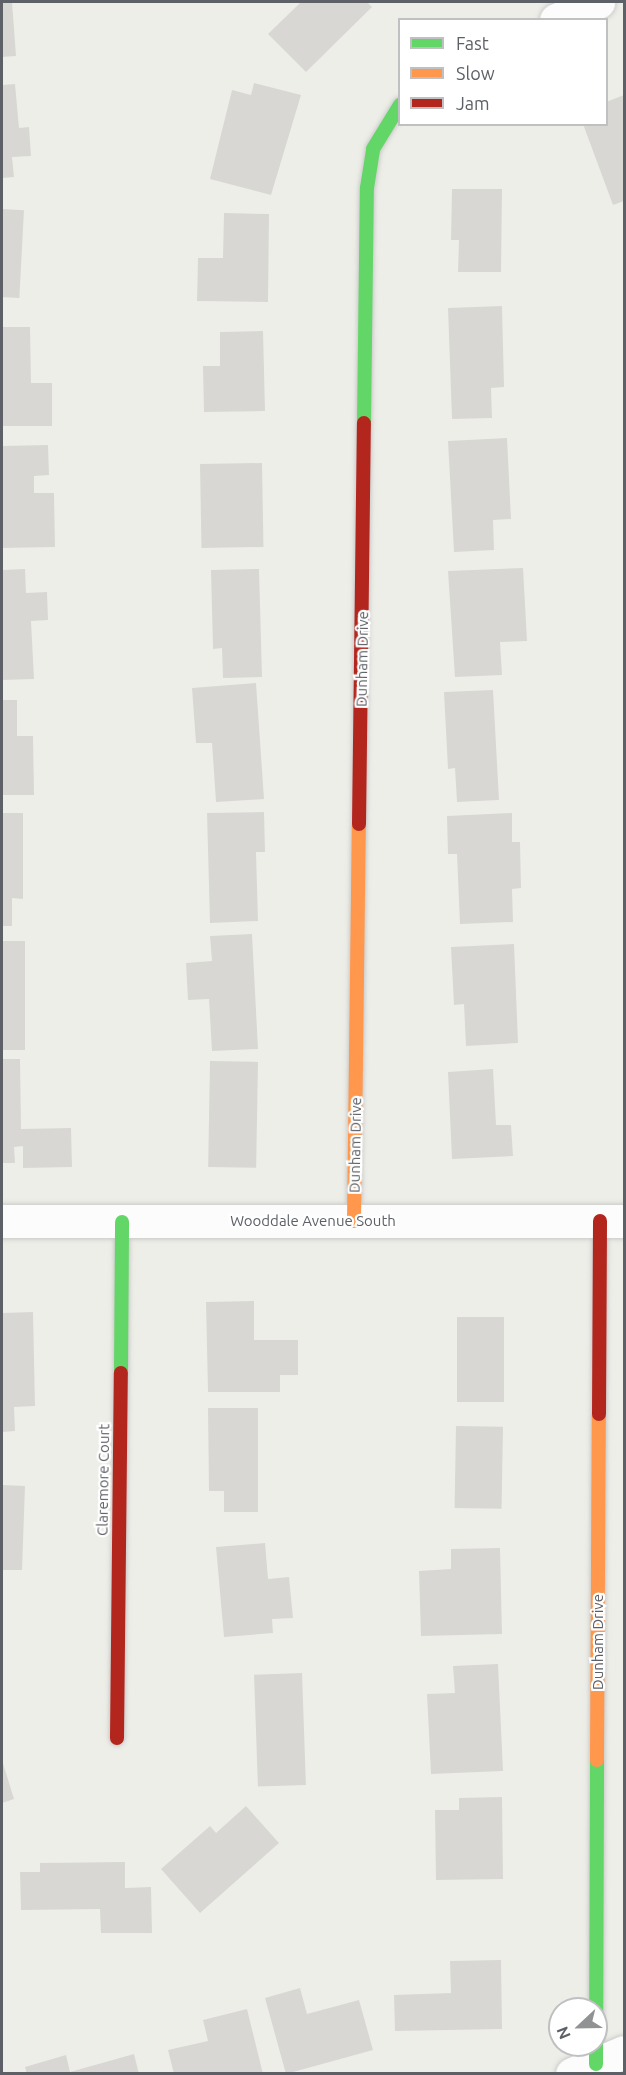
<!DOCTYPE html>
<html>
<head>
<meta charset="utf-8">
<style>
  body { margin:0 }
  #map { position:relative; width:626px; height:2075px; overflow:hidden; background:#eeeee9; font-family:Ubuntu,sans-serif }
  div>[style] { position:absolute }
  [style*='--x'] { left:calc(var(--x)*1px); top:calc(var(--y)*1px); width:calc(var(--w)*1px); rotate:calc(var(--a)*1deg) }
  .building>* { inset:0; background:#d8d7d4; transform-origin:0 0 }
  .roads { filter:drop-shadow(0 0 2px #cacbc9) drop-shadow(0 0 2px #cacbc9) }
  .street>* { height:33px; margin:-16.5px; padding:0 16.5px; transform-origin:16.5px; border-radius:16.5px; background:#fcfcfc }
  .fast>* { height:14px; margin:-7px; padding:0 7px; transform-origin:7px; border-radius:7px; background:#63d668 }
  .slow>* { height:14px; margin:-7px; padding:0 7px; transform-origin:7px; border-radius:7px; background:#ff974d }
  .jam>* { height:14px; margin:-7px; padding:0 7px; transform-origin:7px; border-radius:7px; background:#b3261e }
  span { translate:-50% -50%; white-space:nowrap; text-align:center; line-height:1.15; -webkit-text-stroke:4.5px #fff; paint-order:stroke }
  .street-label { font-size:15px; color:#5d6167 }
  .frame { position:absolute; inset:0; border:3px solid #5d6167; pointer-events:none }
  .legend { position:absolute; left:398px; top:18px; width:210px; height:108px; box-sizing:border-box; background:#fff; border:2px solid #bec0c2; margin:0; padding:8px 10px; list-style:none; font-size:18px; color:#5d6167 }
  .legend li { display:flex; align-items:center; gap:12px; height:30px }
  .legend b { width:30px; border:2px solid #bec0c2 }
  .north { position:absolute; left:548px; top:1997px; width:60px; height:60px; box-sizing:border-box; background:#fff; border:2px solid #bec0c2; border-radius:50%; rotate:248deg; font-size:16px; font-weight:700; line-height:24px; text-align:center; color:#5d6167 }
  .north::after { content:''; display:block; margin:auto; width:21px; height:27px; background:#909294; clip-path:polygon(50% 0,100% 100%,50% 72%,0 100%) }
</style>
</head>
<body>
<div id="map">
  <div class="building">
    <div style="clip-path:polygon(2px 2px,12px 2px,16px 56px,2px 57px)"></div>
    <div style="clip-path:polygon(301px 2px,367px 2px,372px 7px,306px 72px,268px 34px)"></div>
    <div style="clip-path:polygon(254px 83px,301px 95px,271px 195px,210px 179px,232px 90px,251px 95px)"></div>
    <div style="clip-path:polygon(15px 84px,19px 128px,29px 127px,31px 156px,12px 157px,14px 177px,2px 178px,2px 85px)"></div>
    <div style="clip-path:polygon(624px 95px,624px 201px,613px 205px,583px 124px,606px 124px,606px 102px)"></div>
    <div style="clip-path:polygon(452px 189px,502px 189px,501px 272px,458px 272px,459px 240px,451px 240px)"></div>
    <div style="left:2px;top:209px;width:22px;height:88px;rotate:3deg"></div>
    <div style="clip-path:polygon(224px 213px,269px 214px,268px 302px,197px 301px,198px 258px,223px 258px)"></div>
    <div style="clip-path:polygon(502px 306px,504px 387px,491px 388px,492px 418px,452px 419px,448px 308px)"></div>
    <div style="clip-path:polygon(2px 327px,30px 327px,31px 383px,52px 383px,52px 426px,2px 426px)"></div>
    <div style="clip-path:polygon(263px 331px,265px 411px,204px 412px,203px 366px,220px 366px,220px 332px)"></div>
    <div style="clip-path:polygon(507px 438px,511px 519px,493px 520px,494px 550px,454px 552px,448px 441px)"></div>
    <div style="clip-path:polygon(48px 445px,49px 475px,34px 476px,34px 493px,54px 493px,55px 547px,2px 548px,2px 446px)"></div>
    <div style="left:262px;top:463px;width:84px;height:62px;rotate:89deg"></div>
    <div style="clip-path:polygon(523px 568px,527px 641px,500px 642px,502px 675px,455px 677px,448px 571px)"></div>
    <div style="clip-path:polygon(25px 569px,26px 593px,47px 592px,48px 620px,31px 621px,34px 679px,2px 680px,2px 570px)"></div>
    <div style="clip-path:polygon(259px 569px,262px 677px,223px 678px,222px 648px,213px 649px,211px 570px)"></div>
    <div style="clip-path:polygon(256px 683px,264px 799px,216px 802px,212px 743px,196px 743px,192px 688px)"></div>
    <div style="clip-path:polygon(493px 690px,499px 800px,457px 802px,455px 768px,448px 769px,444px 692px)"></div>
    <div style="clip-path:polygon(2px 700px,17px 700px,17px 736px,33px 736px,34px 795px,2px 795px)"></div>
    <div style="clip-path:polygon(264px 812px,265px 852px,256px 852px,258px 921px,210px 923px,207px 813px)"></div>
    <div style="clip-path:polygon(2px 813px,23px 813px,23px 899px,12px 898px,12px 926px,2px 926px)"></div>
    <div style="clip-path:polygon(512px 813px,512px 842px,520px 842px,521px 888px,512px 889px,513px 922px,460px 924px,457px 854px,448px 854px,447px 816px)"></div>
    <div style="clip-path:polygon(252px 934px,258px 1049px,212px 1051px,209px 999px,188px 1000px,186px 963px,212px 961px,210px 936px)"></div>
    <div style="left:2px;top:941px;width:23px;height:109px"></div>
    <div style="clip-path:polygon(514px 944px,518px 1043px,466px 1046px,464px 1004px,454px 1005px,451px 947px)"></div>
    <div style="clip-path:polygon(2px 1059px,20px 1059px,21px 1129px,71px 1128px,72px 1167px,23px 1168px,23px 1146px,14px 1147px,15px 1163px,2px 1163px)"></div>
    <div style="left:210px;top:1061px;width:48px;height:106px;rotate:1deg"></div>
    <div style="clip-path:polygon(493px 1069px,496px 1125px,511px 1125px,513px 1156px,452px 1159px,448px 1072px)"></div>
    <div style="clip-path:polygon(254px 1301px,254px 1340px,298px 1340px,298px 1375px,280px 1375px,280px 1392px,208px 1392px,206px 1302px)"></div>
    <div style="clip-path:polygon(33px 1312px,35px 1406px,14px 1407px,15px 1431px,2px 1432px,2px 1313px)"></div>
    <div style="left:457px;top:1317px;width:47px;height:85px"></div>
    <div style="clip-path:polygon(208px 1408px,258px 1408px,258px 1512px,224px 1512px,224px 1491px,209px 1491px)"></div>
    <div style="left:456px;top:1426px;width:47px;height:82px;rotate:1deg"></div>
    <div style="clip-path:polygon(2px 1485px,25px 1486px,22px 1570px,2px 1570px)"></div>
    <div style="clip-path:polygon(265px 1543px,268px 1579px,289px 1577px,293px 1618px,272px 1619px,273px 1633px,224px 1637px,216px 1547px)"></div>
    <div style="clip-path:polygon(500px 1548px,502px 1634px,421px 1636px,419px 1571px,451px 1569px,451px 1549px)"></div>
    <div style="clip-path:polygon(498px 1664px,503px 1771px,431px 1774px,427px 1694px,455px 1693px,453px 1666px)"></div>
    <div style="left:302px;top:1673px;width:112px;height:48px;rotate:88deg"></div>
    <div style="clip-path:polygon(2px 1760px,14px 1799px,2px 1803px)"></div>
    <div style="clip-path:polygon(502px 1797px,503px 1879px,436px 1880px,435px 1810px,459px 1810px,459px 1798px)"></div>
    <div style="clip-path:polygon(246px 1806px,279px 1843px,200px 1913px,161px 1869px,210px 1826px,216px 1833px)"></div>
    <div style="clip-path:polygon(125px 1862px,125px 1888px,151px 1887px,152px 1933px,101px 1933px,100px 1909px,21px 1910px,20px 1872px,40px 1872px,40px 1863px)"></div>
    <div style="clip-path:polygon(501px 1960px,502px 2029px,395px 2031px,394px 1995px,451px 1993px,450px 1961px)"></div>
    <div style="clip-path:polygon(300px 1988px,307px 2014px,359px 2000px,373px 2050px,286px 2074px,265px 1998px)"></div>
    <div style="clip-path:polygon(247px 2009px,263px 2074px,174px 2074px,168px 2050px,208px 2041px,203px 2020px)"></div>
    <div style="clip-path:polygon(134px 2054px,139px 2074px,27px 2074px,25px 2067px,66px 2055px,70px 2072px)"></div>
  </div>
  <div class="roads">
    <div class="street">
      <div style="--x:556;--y:20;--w:46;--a:-23.2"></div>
      <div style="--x:2;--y:1221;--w:622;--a:0"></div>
      <div style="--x:572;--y:2074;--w:56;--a:-22.9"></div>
    </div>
    <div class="fast">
      <div style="--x:364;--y:423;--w:235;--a:-89.3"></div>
      <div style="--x:367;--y:188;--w:39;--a:-81"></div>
      <div style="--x:373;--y:149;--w:52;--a:-58.5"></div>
      <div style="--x:121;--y:1373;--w:151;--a:-89.6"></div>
      <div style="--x:596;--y:2064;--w:304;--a:-89.8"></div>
    </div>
    <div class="slow">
      <div style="--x:354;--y:1221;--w:397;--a:-89.3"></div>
      <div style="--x:597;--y:1760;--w:346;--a:-89.7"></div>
    </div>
    <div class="jam">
      <div style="--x:359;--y:824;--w:401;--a:-89.3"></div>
      <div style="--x:599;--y:1414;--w:193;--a:-89.7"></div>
      <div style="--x:117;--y:1738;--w:365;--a:-89.4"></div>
    </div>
  </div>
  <div class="street-label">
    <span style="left:362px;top:659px;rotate:-89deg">Dunham Drive</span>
    <span style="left:355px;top:1145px;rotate:-89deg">Dunham Drive</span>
    <span style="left:313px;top:1221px">Wooddale Avenue South</span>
    <span style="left:103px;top:1480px;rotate:-89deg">Claremore Court</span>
    <span style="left:598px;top:1642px;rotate:-90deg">Dunham Drive</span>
  </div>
  <div class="frame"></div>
  <ul class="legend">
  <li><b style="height:8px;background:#63d668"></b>Fast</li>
  <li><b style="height:8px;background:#ff974d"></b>Slow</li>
  <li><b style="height:8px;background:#b3261e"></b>Jam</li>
  </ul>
  <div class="north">N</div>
</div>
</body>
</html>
